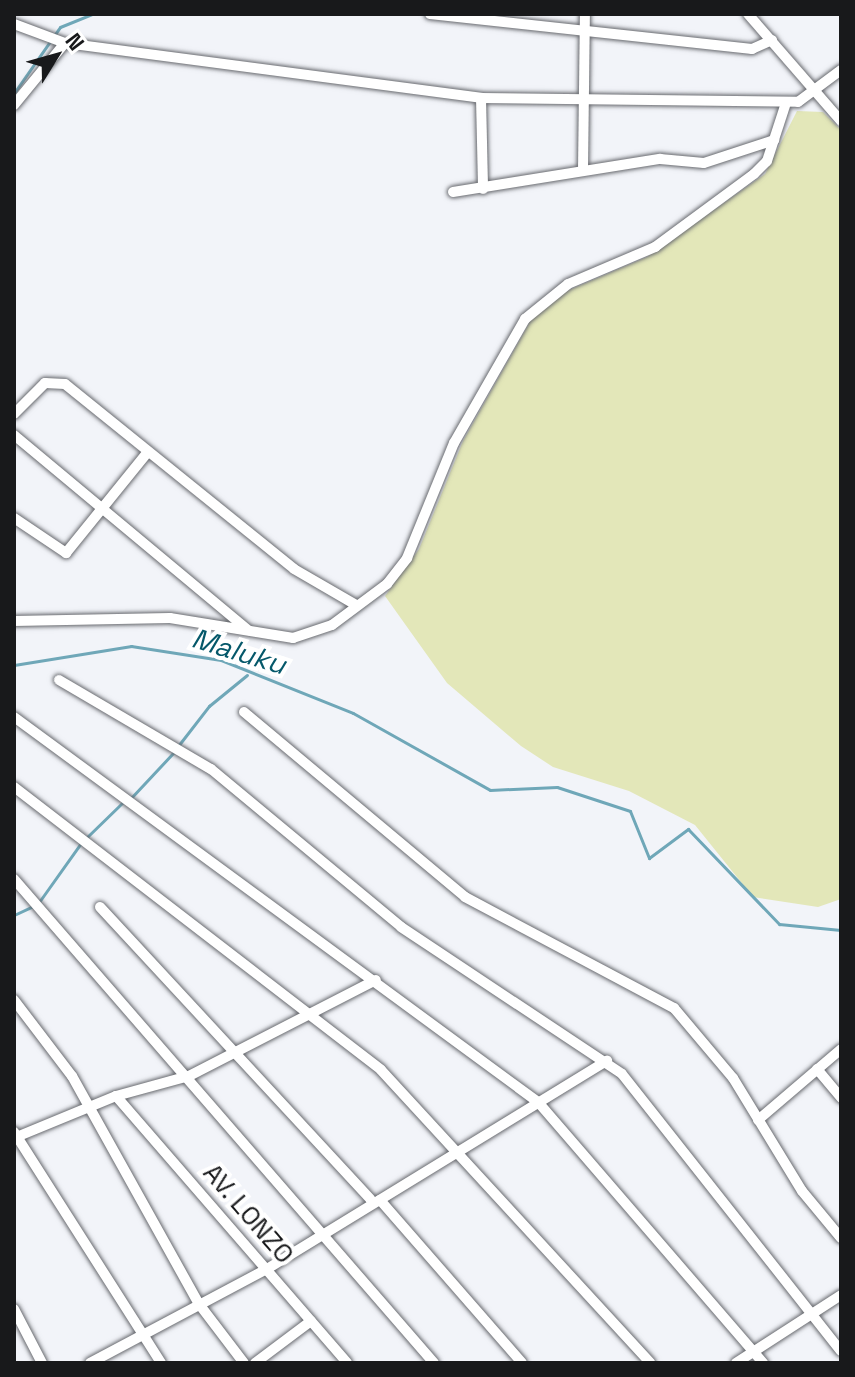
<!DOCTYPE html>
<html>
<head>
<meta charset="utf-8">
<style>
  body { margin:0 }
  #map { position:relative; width:855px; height:1377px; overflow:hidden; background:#f2f4f9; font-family:"Space Grotesk",sans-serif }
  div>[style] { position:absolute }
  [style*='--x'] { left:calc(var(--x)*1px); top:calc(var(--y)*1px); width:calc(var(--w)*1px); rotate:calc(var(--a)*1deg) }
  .green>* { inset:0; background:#e3e7b9 }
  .stream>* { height:3px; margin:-1.5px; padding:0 1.5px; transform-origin:1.5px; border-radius:1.5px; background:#6fa7b8 }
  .roads { filter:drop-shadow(0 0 2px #686a6f) drop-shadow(0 0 2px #686a6f) }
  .minor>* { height:10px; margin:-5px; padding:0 5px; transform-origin:5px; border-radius:5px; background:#fff }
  span { translate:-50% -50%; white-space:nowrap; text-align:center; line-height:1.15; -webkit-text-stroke:8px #fff; paint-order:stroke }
  .street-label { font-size:26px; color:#18191b }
  .water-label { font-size:28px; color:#05586a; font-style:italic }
  .frame { position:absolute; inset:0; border:16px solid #18191b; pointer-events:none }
  .north { position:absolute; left:16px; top:16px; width:80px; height:80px; -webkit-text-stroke:6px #fff; paint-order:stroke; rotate:53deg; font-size:22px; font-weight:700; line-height:32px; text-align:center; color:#18191b }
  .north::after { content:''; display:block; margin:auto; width:28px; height:36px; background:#18191b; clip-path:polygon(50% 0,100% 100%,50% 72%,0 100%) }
</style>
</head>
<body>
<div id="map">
  <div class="green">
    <div style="clip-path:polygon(797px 111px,823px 112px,841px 130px,841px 899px,818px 907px,753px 897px,695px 825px,629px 791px,553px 767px,521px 746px,447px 683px,385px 596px,419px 549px,463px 441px,531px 320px,562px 293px,647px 257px,765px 174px)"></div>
  </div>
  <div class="stream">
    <div style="--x:14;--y:93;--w:80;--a:-55.1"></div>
    <div style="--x:60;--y:27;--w:35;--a:-22"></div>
    <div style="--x:14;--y:665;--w:119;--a:-9.2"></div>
    <div style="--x:131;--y:646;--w:91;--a:8.8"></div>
    <div style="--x:221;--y:660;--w:142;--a:21.9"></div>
    <div style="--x:353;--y:713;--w:157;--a:29.3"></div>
    <div style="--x:490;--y:790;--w:67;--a:-2.6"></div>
    <div style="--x:557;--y:787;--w:77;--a:18.2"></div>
    <div style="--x:630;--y:811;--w:51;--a:68"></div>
    <div style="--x:649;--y:858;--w:49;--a:-36.6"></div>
    <div style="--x:688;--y:829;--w:132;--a:46.2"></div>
    <div style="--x:779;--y:924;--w:62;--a:5.5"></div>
    <div style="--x:178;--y:746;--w:51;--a:-52.2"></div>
    <div style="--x:209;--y:706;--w:49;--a:-39.2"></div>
    <div style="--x:130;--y:799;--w:64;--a:-46.9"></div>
    <div style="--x:86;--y:838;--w:52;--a:-44.2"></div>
    <div style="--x:39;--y:902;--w:72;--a:-54.6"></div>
    <div style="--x:14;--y:915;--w:21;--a:-25"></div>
  </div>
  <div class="roads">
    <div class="minor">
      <div style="--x:430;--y:14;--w:324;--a:6.2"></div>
      <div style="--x:752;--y:49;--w:22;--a:-24"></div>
      <div style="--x:748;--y:14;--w:142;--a:49"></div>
      <div style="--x:14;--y:24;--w:54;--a:20.4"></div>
      <div style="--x:481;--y:98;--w:91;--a:88.7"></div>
      <div style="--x:14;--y:105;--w:80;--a:-50.6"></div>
      <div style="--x:65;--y:43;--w:420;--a:7.5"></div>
      <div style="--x:481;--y:98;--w:317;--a:0.7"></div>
      <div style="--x:798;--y:102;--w:54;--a:-36.7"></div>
      <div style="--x:583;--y:170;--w:156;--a:-89.3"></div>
      <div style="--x:453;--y:192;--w:210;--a:-9.1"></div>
      <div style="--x:660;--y:159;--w:44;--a:5.2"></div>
      <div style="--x:704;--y:163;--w:74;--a:-18.2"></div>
      <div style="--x:14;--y:414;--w:44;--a:-45"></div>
      <div style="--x:45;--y:383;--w:20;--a:3"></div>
      <div style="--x:65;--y:384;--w:294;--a:38.9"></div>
      <div style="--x:294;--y:569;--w:72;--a:30.1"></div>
      <div style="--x:14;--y:435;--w:305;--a:39.8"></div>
      <div style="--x:14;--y:518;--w:63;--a:33.9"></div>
      <div style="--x:66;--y:553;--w:129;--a:-51"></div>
      <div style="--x:14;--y:621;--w:156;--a:-1.1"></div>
      <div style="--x:170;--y:618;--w:125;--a:9.2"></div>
      <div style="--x:293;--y:638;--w:41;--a:-18.4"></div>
      <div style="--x:332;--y:625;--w:69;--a:-36.7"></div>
      <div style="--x:387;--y:584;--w:33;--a:-52"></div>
      <div style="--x:407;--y:558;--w:124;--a:-67.8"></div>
      <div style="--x:454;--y:443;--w:143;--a:-60.2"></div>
      <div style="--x:525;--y:319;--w:55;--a:-39.1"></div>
      <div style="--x:568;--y:284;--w:95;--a:-23"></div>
      <div style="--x:655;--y:247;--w:123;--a:-36.4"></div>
      <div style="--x:754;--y:174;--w:18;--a:-45"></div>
      <div style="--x:767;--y:161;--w:61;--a:-71.9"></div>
      <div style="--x:59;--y:680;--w:176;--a:30.4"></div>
      <div style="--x:211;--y:769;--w:247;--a:39.7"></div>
      <div style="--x:401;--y:927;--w:265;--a:33.6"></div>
      <div style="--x:622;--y:1074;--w:353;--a:51.7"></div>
      <div style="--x:244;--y:712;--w:288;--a:39.9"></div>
      <div style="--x:465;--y:897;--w:237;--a:28"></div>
      <div style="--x:674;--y:1008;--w:92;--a:49.9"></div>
      <div style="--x:733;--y:1078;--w:132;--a:58.6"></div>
      <div style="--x:802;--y:1191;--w:61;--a:50.3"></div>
      <div style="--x:14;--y:717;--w:650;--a:36.31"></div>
      <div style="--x:538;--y:1102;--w:345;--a:49.2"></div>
      <div style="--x:14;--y:787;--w:463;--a:37.6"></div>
      <div style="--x:381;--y:1070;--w:398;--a:47.4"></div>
      <div style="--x:14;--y:879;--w:641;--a:49.05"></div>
      <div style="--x:100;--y:907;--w:398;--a:47.2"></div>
      <div style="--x:14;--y:1000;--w:96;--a:52.7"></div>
      <div style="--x:72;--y:1076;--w:261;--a:60.9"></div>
      <div style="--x:199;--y:1304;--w:74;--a:52.7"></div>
      <div style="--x:817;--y:1069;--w:38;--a:50"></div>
      <div style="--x:116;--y:1096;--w:353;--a:49.1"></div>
      <div style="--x:758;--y:1120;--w:109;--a:-40.5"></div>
      <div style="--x:14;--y:1132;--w:274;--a:57.5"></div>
      <div style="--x:14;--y:1138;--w:110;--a:-22.4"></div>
      <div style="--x:116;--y:1096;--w:76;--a:-15.3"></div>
      <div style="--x:189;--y:1076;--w:210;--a:-27.2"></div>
      <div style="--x:380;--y:1200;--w:216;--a:48.9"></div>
      <div style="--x:14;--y:1309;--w:61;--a:62.6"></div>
      <div style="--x:90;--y:1363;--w:200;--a:-28"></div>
      <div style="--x:267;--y:1269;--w:399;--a:-31.5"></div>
      <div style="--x:255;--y:1363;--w:70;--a:-36.9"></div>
      <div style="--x:736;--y:1363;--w:125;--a:-32.9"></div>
    </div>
  </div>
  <div class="street-label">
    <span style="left:248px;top:1214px;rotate:49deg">AV. LONZO</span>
  </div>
  <div class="water-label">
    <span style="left:239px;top:651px;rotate:17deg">Maluku</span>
  </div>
  <div class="frame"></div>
  <div class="north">N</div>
</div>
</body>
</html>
